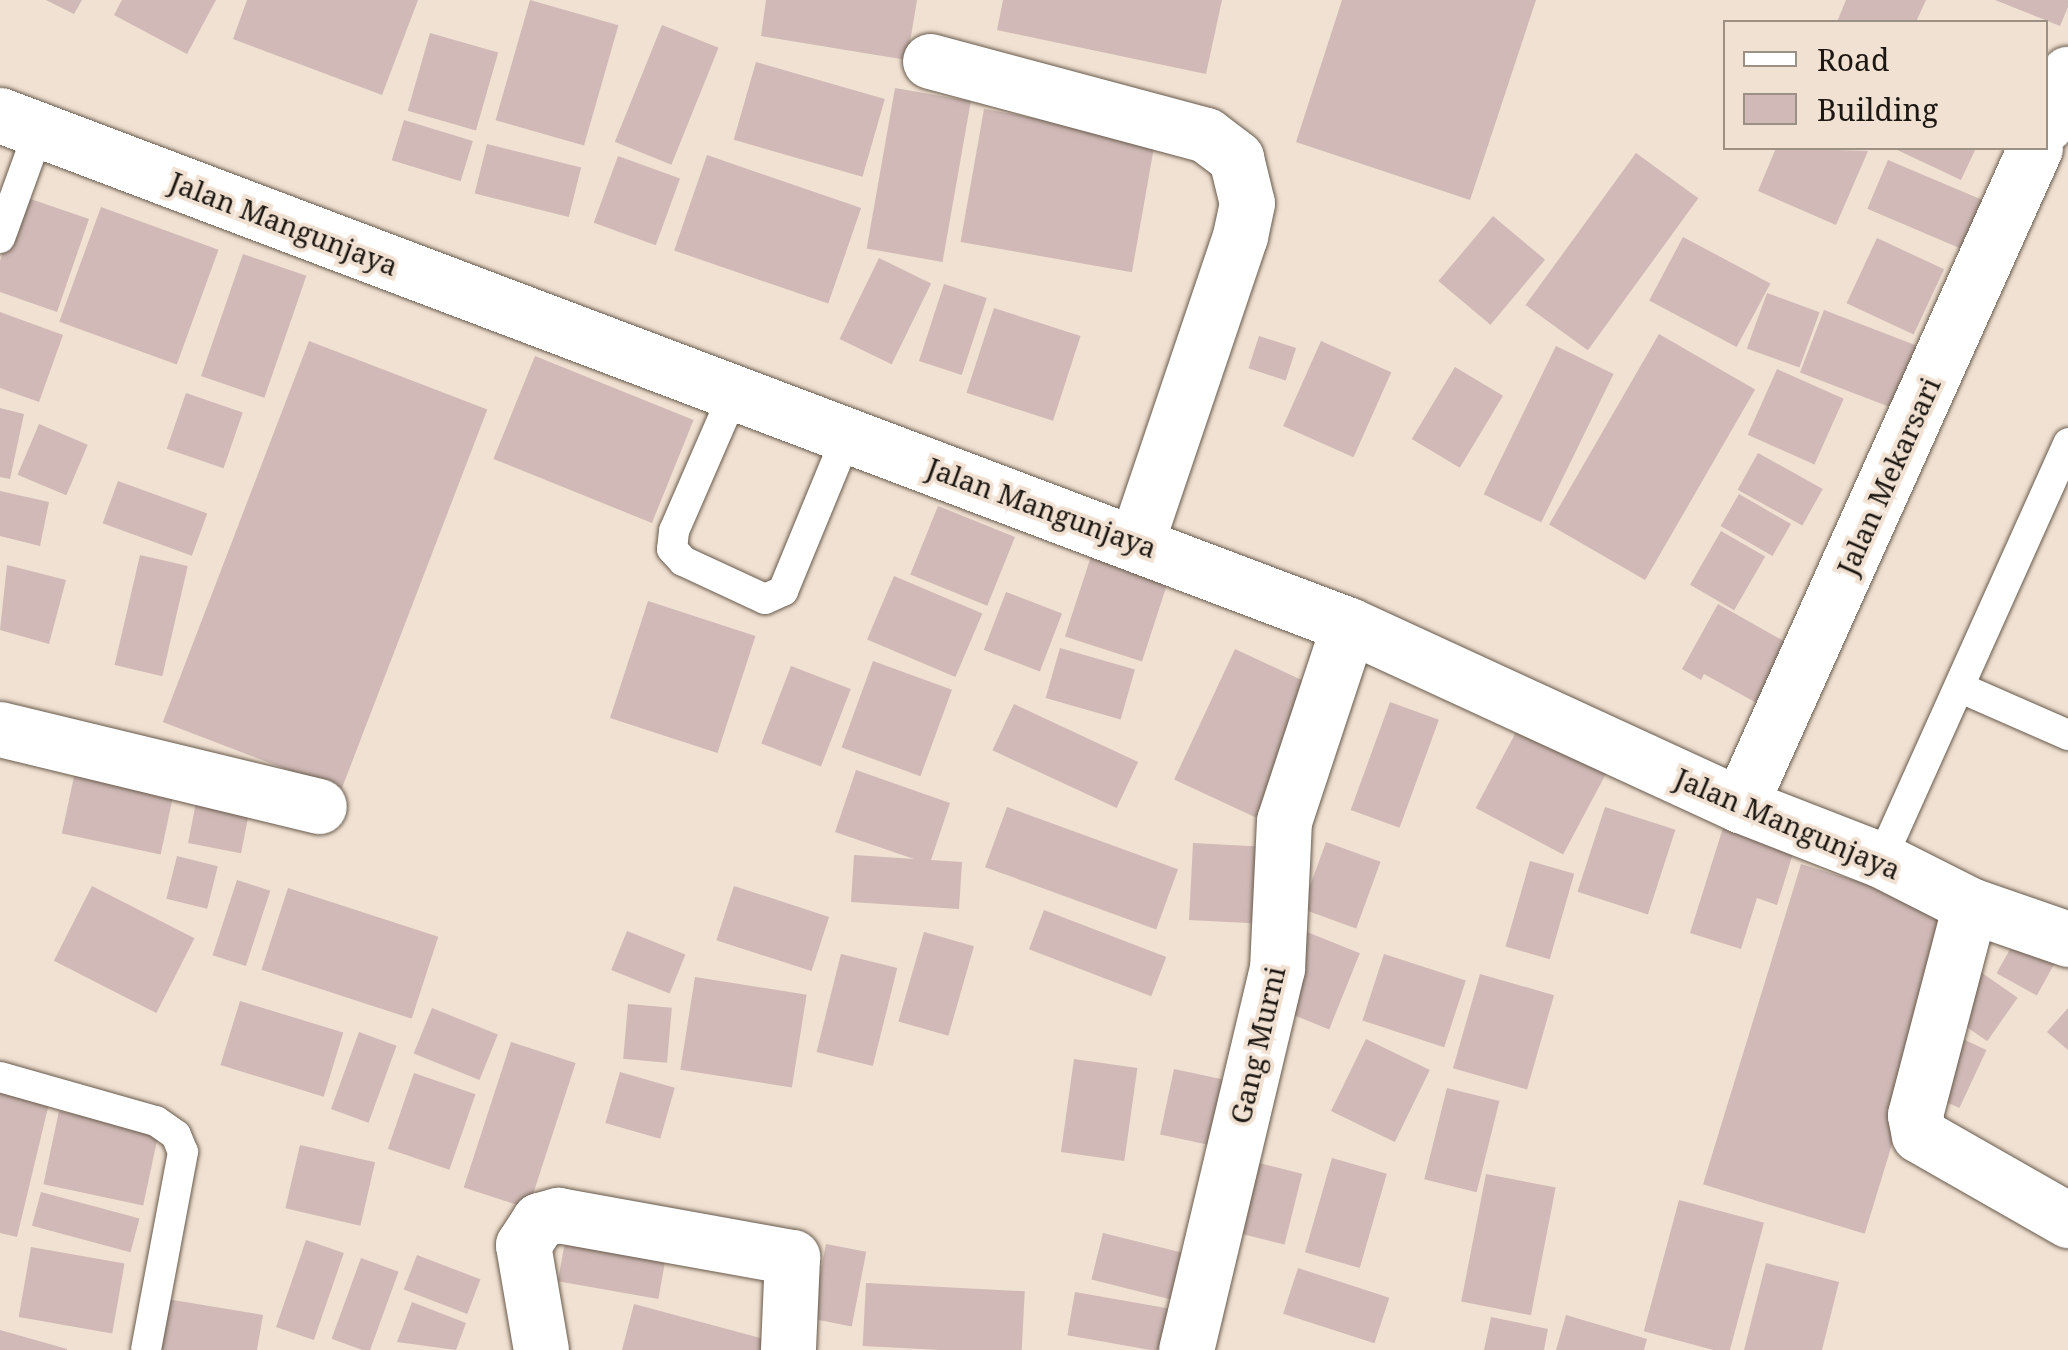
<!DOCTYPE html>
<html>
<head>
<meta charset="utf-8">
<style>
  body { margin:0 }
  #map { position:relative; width:2068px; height:1350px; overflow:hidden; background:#f1e1d2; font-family:"Noto Serif",serif }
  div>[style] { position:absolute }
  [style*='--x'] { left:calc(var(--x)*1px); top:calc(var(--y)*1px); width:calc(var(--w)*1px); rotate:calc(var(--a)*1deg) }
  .building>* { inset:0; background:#d0b9b6; transform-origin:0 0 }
  .roads { filter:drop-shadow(0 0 2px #675a4c) drop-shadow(0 0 2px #675a4c) }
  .service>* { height:30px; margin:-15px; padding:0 15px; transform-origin:15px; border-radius:15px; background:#fff }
  .minor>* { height:55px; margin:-27.5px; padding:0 27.5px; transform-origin:27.5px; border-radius:27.5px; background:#fff }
  .tertiary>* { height:55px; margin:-27.5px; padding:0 27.5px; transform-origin:27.5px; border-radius:27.5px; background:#fff }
  .secondary>* { height:55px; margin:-27.5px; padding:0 27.5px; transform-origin:27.5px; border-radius:27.5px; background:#fff }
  span { translate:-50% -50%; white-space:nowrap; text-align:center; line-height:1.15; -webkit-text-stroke:8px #f1e1d2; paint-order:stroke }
  .street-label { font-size:28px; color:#1c1712 }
  .legend { position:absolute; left:1723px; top:20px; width:325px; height:130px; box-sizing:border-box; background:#f1e1d2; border:2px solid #9c9085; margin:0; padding:12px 18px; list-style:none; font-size:30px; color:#1c1712 }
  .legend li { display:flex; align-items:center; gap:20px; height:50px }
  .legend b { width:50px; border:2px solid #9c9085 }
</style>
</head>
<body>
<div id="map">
  <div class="building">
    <div style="clip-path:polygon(46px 0,82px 0,74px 14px)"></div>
    <div style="clip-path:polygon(122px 0,216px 0,187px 54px,114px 15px)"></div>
    <div style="clip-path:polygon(247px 0,418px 0,382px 95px,233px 39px)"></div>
    <div style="left:530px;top:0;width:92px;height:125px;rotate:16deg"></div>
    <div style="clip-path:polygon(766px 0,917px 0,907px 60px,761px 36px)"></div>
    <div style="clip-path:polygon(1003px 0,1222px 0,1206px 74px,997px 30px)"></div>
    <div style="clip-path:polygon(1342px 0,1536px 0,1470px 200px,1296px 142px)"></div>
    <div style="clip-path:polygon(1846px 0,1926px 0,1916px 22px,1837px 22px)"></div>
    <div style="clip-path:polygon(1995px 0,2068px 0,2068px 7px,2060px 26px)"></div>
    <div style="left:662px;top:25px;width:61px;height:126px;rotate:22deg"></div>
    <div style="left:430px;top:33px;width:71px;height:81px;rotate:16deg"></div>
    <div style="left:756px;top:62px;width:134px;height:81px;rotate:16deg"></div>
    <div style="left:895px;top:88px;width:77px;height:163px;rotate:10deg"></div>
    <div style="left:984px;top:109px;width:174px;height:135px;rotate:10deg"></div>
    <div style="left:404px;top:120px;width:72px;height:42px;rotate:17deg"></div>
    <div style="left:487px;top:144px;width:97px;height:51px;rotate:14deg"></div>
    <div style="clip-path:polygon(1776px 148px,1868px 151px,1836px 225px,1758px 191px)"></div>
    <div style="clip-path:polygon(1893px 148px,1976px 148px,1961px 180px)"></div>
    <div style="left:1636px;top:153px;width:77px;height:188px;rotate:36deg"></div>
    <div style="left:707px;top:155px;width:163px;height:101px;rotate:19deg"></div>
    <div style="left:618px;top:156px;width:66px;height:71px;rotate:20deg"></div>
    <div style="left:1888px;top:160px;width:102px;height:53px;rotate:23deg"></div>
    <div style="clip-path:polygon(22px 196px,89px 219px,57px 312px,0 292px,0 261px)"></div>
    <div style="left:101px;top:207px;width:125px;height:122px;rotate:20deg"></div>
    <div style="left:1493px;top:216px;width:68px;height:85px;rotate:40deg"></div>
    <div style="left:1683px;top:237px;width:99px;height:72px;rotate:28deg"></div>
    <div style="left:1877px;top:238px;width:74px;height:72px;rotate:25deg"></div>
    <div style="left:243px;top:254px;width:67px;height:129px;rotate:19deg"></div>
    <div style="left:879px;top:258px;width:58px;height:90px;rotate:26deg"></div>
    <div style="left:944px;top:284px;width:45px;height:81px;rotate:18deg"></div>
    <div style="left:1767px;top:293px;width:56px;height:59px;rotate:20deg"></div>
    <div style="left:994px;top:308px;width:91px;height:89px;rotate:18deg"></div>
    <div style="left:1824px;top:310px;width:115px;height:67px;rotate:21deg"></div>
    <div style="clip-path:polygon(0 312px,63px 335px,39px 402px,0 388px)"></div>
    <div style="left:1659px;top:334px;width:111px;height:220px;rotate:30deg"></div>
    <div style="left:1259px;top:336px;width:39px;height:34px;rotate:18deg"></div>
    <div style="left:309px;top:341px;width:191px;height:408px;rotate:21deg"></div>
    <div style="left:1321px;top:341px;width:77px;height:93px;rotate:24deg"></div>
    <div style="left:1556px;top:346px;width:64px;height:165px;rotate:26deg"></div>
    <div style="left:535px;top:356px;width:171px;height:111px;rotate:22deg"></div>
    <div style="left:1455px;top:367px;width:56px;height:84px;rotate:31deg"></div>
    <div style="left:1777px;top:369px;width:73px;height:72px;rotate:24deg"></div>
    <div style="left:186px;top:393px;width:60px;height:59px;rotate:19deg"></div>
    <div style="clip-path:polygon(0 408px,24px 414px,10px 479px,0 477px)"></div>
    <div style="left:39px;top:424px;width:53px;height:55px;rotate:23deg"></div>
    <div style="left:1758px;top:453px;width:74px;height:42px;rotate:29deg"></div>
    <div style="left:118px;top:481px;width:95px;height:45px;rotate:20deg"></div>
    <div style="clip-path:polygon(0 491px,49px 502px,40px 546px,0 536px)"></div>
    <div style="left:1739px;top:494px;width:60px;height:37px;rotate:30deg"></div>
    <div style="left:938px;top:506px;width:83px;height:74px;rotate:22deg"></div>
    <div style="left:1721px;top:531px;width:51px;height:62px;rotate:30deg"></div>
    <div style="left:1094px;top:547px;width:81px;height:94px;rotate:18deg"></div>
    <div style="left:140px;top:555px;width:49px;height:113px;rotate:13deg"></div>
    <div style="clip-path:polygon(7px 565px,66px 580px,49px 644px,0 630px)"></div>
    <div style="left:894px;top:576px;width:96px;height:69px;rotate:23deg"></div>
    <div style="left:1006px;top:592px;width:60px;height:62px;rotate:21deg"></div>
    <div style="left:648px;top:601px;width:113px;height:123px;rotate:18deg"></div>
    <div style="clip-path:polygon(1718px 604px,1796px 648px,1764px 707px,1704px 674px,1701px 680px,1682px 669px)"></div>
    <div style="left:1060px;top:648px;width:78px;height:52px;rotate:16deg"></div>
    <div style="left:1235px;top:649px;width:93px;height:144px;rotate:25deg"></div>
    <div style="left:873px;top:661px;width:84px;height:92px;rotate:20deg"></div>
    <div style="left:791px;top:666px;width:64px;height:83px;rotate:21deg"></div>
    <div style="left:1390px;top:702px;width:52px;height:115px;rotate:20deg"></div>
    <div style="left:1014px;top:704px;width:137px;height:51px;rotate:25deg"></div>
    <div style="left:1524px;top:717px;width:99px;height:103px;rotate:28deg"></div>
    <div style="left:76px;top:767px;width:101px;height:68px;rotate:12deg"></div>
    <div style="clip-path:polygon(856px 770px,950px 803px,931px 860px,962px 862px,959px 909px,851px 902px,854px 855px,914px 859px,835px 832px)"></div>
    <div style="left:198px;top:792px;width:54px;height:52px;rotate:11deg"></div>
    <div style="left:1007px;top:807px;width:182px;height:64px;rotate:20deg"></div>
    <div style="left:1605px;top:807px;width:74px;height:89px;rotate:18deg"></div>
    <div style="clip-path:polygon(1727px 815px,1799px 834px,1777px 905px,1757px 898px,1741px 949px,1690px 933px)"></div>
    <div style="left:1326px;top:842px;width:58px;height:71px;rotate:20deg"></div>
    <div style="left:1193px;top:843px;width:88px;height:77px;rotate:3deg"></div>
    <div style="left:177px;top:856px;width:42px;height:44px;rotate:14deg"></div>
    <div style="left:1530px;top:861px;width:46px;height:89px;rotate:16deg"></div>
    <div style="left:1801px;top:864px;width:169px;height:335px;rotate:17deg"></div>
    <div style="left:237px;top:880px;width:35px;height:79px;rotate:18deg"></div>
    <div style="left:92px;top:886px;width:115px;height:84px;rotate:27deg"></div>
    <div style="left:734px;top:886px;width:100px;height:57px;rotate:18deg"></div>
    <div style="left:288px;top:888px;width:158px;height:86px;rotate:18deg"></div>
    <div style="left:1044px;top:910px;width:131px;height:42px;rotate:21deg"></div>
    <div style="left:627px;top:931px;width:63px;height:42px;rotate:22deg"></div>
    <div style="left:924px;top:932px;width:52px;height:93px;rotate:16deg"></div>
    <div style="left:1307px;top:932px;width:57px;height:82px;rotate:22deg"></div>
    <div style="left:2015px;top:940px;width:46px;height:38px;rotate:29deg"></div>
    <div style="left:841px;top:954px;width:58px;height:101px;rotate:14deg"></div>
    <div style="left:1384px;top:954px;width:86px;height:70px;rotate:18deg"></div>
    <div style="left:1975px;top:968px;width:52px;height:53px;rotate:35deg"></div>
    <div style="left:1480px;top:974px;width:77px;height:98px;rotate:16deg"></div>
    <div style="left:695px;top:977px;width:113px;height:94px;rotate:9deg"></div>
    <div style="left:240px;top:1001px;width:108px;height:67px;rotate:17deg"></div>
    <div style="left:628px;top:1004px;width:44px;height:55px;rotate:5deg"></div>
    <div style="left:432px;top:1008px;width:71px;height:49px;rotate:22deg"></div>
    <div style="clip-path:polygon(2068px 1008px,2068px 1050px,2047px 1032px)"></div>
    <div style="left:359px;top:1032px;width:40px;height:82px;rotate:20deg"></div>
    <div style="left:1952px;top:1034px;width:38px;height:64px;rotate:25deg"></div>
    <div style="left:1366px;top:1039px;width:71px;height:80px;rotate:26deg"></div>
    <div style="left:511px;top:1042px;width:68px;height:153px;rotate:18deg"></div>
    <div style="left:1074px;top:1059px;width:64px;height:94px;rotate:8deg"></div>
    <div style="left:1174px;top:1069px;width:61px;height:67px;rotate:12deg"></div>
    <div style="left:620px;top:1072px;width:57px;height:53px;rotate:16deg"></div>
    <div style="left:414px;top:1073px;width:65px;height:80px;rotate:19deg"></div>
    <div style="clip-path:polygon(0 1087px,50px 1099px,17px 1237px,0 1233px)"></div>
    <div style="left:1447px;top:1088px;width:54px;height:94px;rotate:14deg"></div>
    <div style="left:59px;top:1111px;width:102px;height:75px;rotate:12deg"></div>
    <div style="left:300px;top:1145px;width:77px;height:65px;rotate:13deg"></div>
    <div style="left:1332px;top:1158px;width:57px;height:98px;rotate:16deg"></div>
    <div style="left:1243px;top:1159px;width:61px;height:73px;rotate:14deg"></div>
    <div style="left:1486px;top:1174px;width:71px;height:130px;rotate:11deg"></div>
    <div style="left:41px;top:1192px;width:102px;height:35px;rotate:15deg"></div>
    <div style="left:1679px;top:1200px;width:88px;height:136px;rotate:15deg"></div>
    <div style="left:567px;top:1230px;width:102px;height:52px;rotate:10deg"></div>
    <div style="left:1103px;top:1233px;width:84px;height:48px;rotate:14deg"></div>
    <div style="left:306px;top:1240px;width:40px;height:92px;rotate:19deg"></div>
    <div style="left:826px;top:1244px;width:41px;height:76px;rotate:11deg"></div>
    <div style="left:31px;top:1247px;width:95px;height:71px;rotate:10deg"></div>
    <div style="left:417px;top:1255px;width:68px;height:37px;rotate:21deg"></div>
    <div style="left:361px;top:1258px;width:40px;height:86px;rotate:20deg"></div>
    <div style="clip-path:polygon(1766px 1263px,1839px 1282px,1822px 1350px,1744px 1350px)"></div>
    <div style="left:1298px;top:1268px;width:96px;height:48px;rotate:18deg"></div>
    <div style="left:866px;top:1283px;width:159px;height:63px;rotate:3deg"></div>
    <div style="left:1075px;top:1292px;width:105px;height:44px;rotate:10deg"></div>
    <div style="clip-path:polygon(161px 1298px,263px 1315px,257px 1350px,153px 1350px)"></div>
    <div style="clip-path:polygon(412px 1302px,466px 1323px,456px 1350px,397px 1342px)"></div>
    <div style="clip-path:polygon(634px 1304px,768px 1340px,766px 1350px,622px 1350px)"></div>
    <div style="clip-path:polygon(1566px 1315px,1647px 1339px,1644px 1350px,1556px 1350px)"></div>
    <div style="clip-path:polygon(1491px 1317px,1548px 1329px,1544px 1350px,1484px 1350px)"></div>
    <div style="clip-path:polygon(0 1330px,67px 1349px,67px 1350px,0 1350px)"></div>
  </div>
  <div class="roads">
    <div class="service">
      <div style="--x:0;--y:238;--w:115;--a:-70.1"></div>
      <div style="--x:734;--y:393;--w:150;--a:113.5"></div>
      <div style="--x:674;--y:531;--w:18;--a:96"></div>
      <div style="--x:672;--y:549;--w:16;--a:47"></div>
      <div style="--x:683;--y:561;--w:90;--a:24.9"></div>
      <div style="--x:765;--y:599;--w:20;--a:-24"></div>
      <div style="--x:783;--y:591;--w:168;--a:-67.6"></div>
      <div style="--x:1961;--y:688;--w:117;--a:23.7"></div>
      <div style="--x:1881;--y:860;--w:457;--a:-65.8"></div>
      <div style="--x:0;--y:1077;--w:162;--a:15.8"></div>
      <div style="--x:156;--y:1121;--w:24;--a:35"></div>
      <div style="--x:176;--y:1135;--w:18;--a:68"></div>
      <div style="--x:183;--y:1152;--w:201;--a:100.6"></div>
    </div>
    <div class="minor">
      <div style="--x:930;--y:61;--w:286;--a:15"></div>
      <div style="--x:1206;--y:135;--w:38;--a:37"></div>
      <div style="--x:1236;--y:158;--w:46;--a:76.3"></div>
      <div style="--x:1247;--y:203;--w:34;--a:102"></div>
      <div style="--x:1240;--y:236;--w:321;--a:108.7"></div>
      <div style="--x:0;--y:729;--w:328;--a:13.6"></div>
      <div style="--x:1970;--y:905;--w:217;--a:104.7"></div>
      <div style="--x:1915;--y:1115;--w:20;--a:79"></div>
      <div style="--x:1919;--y:1135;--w:172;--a:29.7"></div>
      <div style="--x:541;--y:1350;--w:107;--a:-99.7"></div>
      <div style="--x:523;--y:1245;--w:30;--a:-57"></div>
      <div style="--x:539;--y:1220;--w:20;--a:-15"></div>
      <div style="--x:558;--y:1215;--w:238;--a:10.2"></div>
      <div style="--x:792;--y:1257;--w:93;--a:92.5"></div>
      <div style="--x:1186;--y:1350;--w:392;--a:-76.6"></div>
      <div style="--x:1277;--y:969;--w:148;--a:-87.3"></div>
      <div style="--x:1284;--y:821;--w:206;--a:-71.7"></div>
    </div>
    <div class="tertiary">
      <div style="--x:2046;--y:124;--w:55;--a:-66.3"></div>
      <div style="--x:1740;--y:805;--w:720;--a:-65.82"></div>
    </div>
    <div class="secondary">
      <div style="--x:0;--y:115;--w:1442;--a:20.71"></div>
      <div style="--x:1349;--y:625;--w:430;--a:24.7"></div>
      <div style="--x:1740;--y:805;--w:151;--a:21.3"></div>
      <div style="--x:1881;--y:860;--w:100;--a:26.8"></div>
      <div style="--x:1970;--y:905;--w:104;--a:19.1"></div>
    </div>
  </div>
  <div class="street-label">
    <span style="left:284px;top:223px;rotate:21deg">Jalan Mangunjaya</span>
    <span style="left:1888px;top:476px;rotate:-66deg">Jalan Mekarsari</span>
    <span style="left:1042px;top:507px;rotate:20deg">Jalan Mangunjaya</span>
    <span style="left:1788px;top:823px;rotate:23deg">Jalan Mangunjaya</span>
    <span style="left:1257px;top:1045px;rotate:-77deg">Gang Murni</span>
  </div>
  <ul class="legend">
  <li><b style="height:12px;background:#fff"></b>Road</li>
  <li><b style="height:28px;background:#d0b9b6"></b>Building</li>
  </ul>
</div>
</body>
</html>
